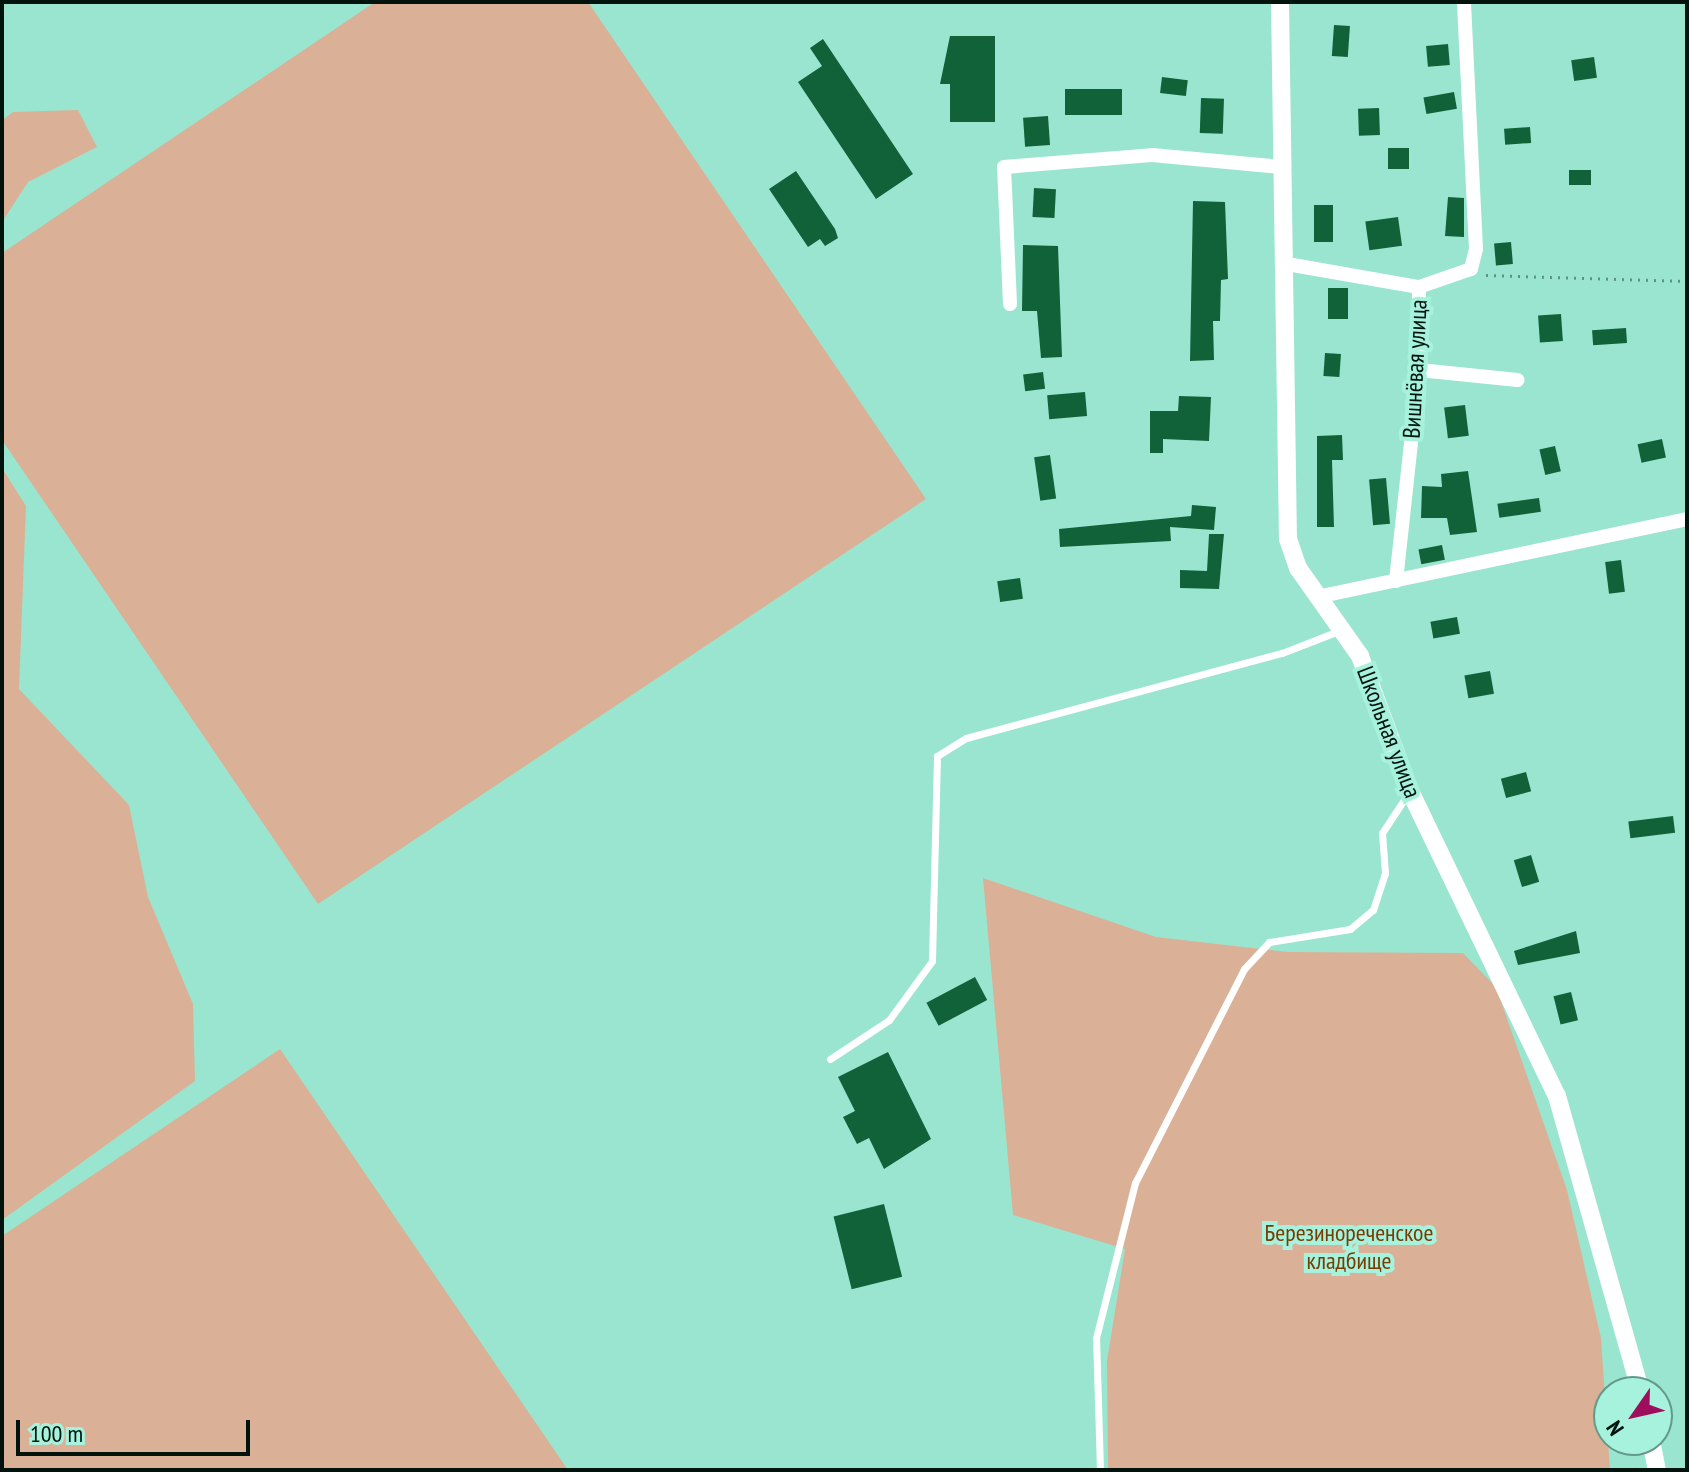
<!DOCTYPE html>
<html>
<head>
<meta charset="utf-8">
<style>
  body { margin:0 }
  #map { position:relative; width:1689px; height:1472px; overflow:hidden; background:#9ae5d0; font-family:"PT Sans Narrow",sans-serif }
  div>[style] { position:absolute }
  [style*='--x'] { left:calc(var(--x)*1px); top:calc(var(--y)*1px); width:calc(var(--w)*1px); rotate:calc(var(--a)*1deg) }
  .green>* { inset:0; background:#dab196 }
  .building>* { inset:0; background:#116239; transform-origin:0 0 }
  .path>* { height:3px; margin-top:-1.5px; transform-origin:0; background:repeating-linear-gradient(90deg,#5e9384 0 2px,transparent 0 8px) }
  .lane>* { height:7px; margin:-3.5px; padding:0 3.5px; transform-origin:3.5px; border-radius:3.5px; background:#fff }
  .street>* { height:14px; margin:-7px; padding:0 7px; transform-origin:7px; border-radius:7px; background:#fff }
  .secondary>* { height:18px; margin:-9px; padding:0 9px; transform-origin:9px; border-radius:9px; background:#fff }
  span { translate:-50% -50%; white-space:nowrap; text-align:center; line-height:1.15; -webkit-text-stroke:8px #a7f2dd; paint-order:stroke }
  .street-label { font-size:24px; color:#00130d }
  .park-label { font-size:24px; color:#773b00 }
  .frame { position:absolute; inset:0; border:4px solid #00130d; pointer-events:none }
  .north { position:absolute; left:1593px; top:1376px; width:80px; height:80px; box-sizing:border-box; background:#a7f2dd; border:2px solid #64998a; border-radius:50%; rotate:236deg; font-size:22px; font-weight:700; line-height:32px; text-align:center; color:#00130d }
  .north::after { content:''; display:block; margin:auto; width:28px; height:36px; background:#9d0f5c; clip-path:polygon(50% 0,100% 100%,50% 72%,0 100%) }
  .scale { position:absolute; left:16px; top:1420px; width:234px; height:36px; box-sizing:border-box; border:4px solid #00130d; border-top:0; padding-left:10px; font-size:24px; line-height:28px; white-space:nowrap; color:#00130d; -webkit-text-stroke:6px #a7f2dd; paint-order:stroke }
</style>
</head>
<body>
<div id="map">
  <div class="green">
    <div style="clip-path:polygon(375px 2px,588px 2px,926px 499px,318px 904px,2px 440px,2px 253px)"></div>
    <div style="clip-path:polygon(78px 110px,97px 147px,28px 182px,2px 222px,2px 120px,13px 112px)"></div>
    <div style="clip-path:polygon(2px 468px,26px 506px,19px 689px,129px 805px,148px 897px,193px 1004px,195px 1081px,2px 1220px)"></div>
    <div style="clip-path:polygon(983px 878px,1156px 937px,1288px 952px,1463px 953px,1496px 987px,1567px 1190px,1601px 1338px,1610px 1470px,1108px 1470px,1107px 1361px,1125px 1249px,1013px 1215px)"></div>
    <div style="clip-path:polygon(280px 1049px,568px 1470px,2px 1470px,2px 1236px)"></div>
  </div>
  <div class="building">
    <div style="left:1334px;top:25px;width:16px;height:31px;rotate:4deg"></div>
    <div style="clip-path:polygon(950px 36px,995px 36px,995px 122px,950px 122px,950px 84px,940px 84px)"></div>
    <div style="clip-path:polygon(823px 39px,913px 174px,876px 199px,798px 82px,822px 66px,810px 48px)"></div>
    <div style="left:1448px;top:44px;width:21px;height:22px;rotate:85deg"></div>
    <div style="left:1594px;top:57px;width:21px;height:23px;rotate:82deg"></div>
    <div style="left:1162px;top:77px;width:26px;height:16px;rotate:7deg"></div>
    <div style="left:1122px;top:89px;width:26px;height:57px;rotate:90deg"></div>
    <div style="left:1454px;top:92px;width:17px;height:31px;rotate:80deg"></div>
    <div style="left:1201px;top:98px;width:23px;height:35px;rotate:2deg"></div>
    <div style="left:1379px;top:108px;width:27px;height:21px;rotate:88deg"></div>
    <div style="left:1048px;top:116px;width:29px;height:25px;rotate:86deg"></div>
    <div style="left:1530px;top:127px;width:16px;height:26px;rotate:86deg"></div>
    <div style="left:1388px;top:148px;width:21px;height:21px"></div>
    <div style="left:1569px;top:170px;width:22px;height:15px"></div>
    <div style="clip-path:polygon(796px 171px,835px 229px,838px 238px,825px 246px,820px 239px,808px 247px,769px 189px)"></div>
    <div style="left:1034px;top:188px;width:22px;height:29px;rotate:3deg"></div>
    <div style="clip-path:polygon(1448px 197px,1464px 198px,1464px 237px,1445px 236px)"></div>
    <div style="clip-path:polygon(1193px 201px,1225px 202px,1228px 279px,1221px 280px,1220px 321px,1213px 321px,1214px 360px,1190px 361px)"></div>
    <div style="left:1314px;top:205px;width:19px;height:37px"></div>
    <div style="left:1398px;top:217px;width:29px;height:33px;rotate:82deg"></div>
    <div style="left:1511px;top:242px;width:22px;height:17px;rotate:85deg"></div>
    <div style="clip-path:polygon(1023px 245px,1058px 246px,1062px 357px,1041px 358px,1037px 311px,1022px 311px)"></div>
    <div style="left:1328px;top:288px;width:20px;height:31px"></div>
    <div style="left:1561px;top:314px;width:27px;height:23px;rotate:86deg"></div>
    <div style="left:1626px;top:328px;width:15px;height:34px;rotate:86deg"></div>
    <div style="left:1325px;top:353px;width:16px;height:23px;rotate:4deg"></div>
    <div style="left:1043px;top:372px;width:17px;height:20px;rotate:83deg"></div>
    <div style="left:1085px;top:392px;width:24px;height:38px;rotate:85deg"></div>
    <div style="clip-path:polygon(1179px 396px,1211px 397px,1209px 441px,1163px 439px,1163px 453px,1150px 453px,1150px 411px,1178px 411px)"></div>
    <div style="left:1465px;top:405px;width:31px;height:21px;rotate:83deg"></div>
    <div style="clip-path:polygon(1342px 435px,1343px 460px,1332px 460px,1334px 527px,1317px 527px,1317px 436px)"></div>
    <div style="left:1662px;top:439px;width:19px;height:25px;rotate:78deg"></div>
    <div style="left:1555px;top:446px;width:26px;height:16px;rotate:77deg"></div>
    <div style="left:1050px;top:455px;width:44px;height:16px;rotate:82deg"></div>
    <div style="clip-path:polygon(1468px 471px,1477px 532px,1450px 535px,1447px 518px,1421px 518px,1422px 486px,1442px 487px,1441px 474px)"></div>
    <div style="left:1386px;top:478px;width:46px;height:17px;rotate:85deg"></div>
    <div style="left:1539px;top:498px;width:14px;height:42px;rotate:82deg"></div>
    <div style="clip-path:polygon(1192px 505px,1216px 507px,1214px 530px,1170px 527px,1171px 541px,1060px 547px,1059px 529px,1191px 516px)"></div>
    <div style="clip-path:polygon(1209px 534px,1224px 534px,1219px 589px,1180px 588px,1180px 570px,1207px 571px)"></div>
    <div style="left:1442px;top:545px;width:15px;height:24px;rotate:79deg"></div>
    <div style="left:1621px;top:560px;width:32px;height:16px;rotate:83deg"></div>
    <div style="left:1020px;top:578px;width:21px;height:23px;rotate:82deg"></div>
    <div style="left:1457px;top:617px;width:17px;height:27px;rotate:80deg"></div>
    <div style="left:1490px;top:671px;width:23px;height:26px;rotate:80deg"></div>
    <div style="left:1526px;top:772px;width:20px;height:26px;rotate:75deg"></div>
    <div style="left:1673px;top:816px;width:17px;height:45px;rotate:83deg"></div>
    <div style="left:1531px;top:855px;width:28px;height:18px;rotate:73deg"></div>
    <div style="clip-path:polygon(1576px 931px,1580px 953px,1518px 965px,1514px 951px)"></div>
    <div style="left:975px;top:977px;width:26px;height:55px;rotate:62deg"></div>
    <div style="left:1571px;top:992px;width:29px;height:18px;rotate:76deg"></div>
    <div style="clip-path:polygon(888px 1052px,931px 1139px,884px 1169px,869px 1138px,857px 1144px,843px 1117px,855px 1111px,838px 1077px)"></div>
    <div style="left:884px;top:1204px;width:75px;height:52px;rotate:76deg"></div>
  </div>
  <div class="path">
    <div style="--x:1486;--y:275;--w:201;--a:1.7"></div>
  </div>
  <div class="lane">
    <div style="--x:830;--y:1059;--w:71;--a:-33.5"></div>
    <div style="--x:889;--y:1020;--w:73;--a:-53.9"></div>
    <div style="--x:932;--y:961;--w:205;--a:-88.6"></div>
    <div style="--x:937;--y:756;--w:34;--a:-32"></div>
    <div style="--x:966;--y:738;--w:327;--a:-15.1"></div>
    <div style="--x:1282;--y:653;--w:63;--a:-21.3"></div>
    <div style="--x:1100;--y:1470;--w:132;--a:-91.7"></div>
    <div style="--x:1096;--y:1338;--w:160;--a:-75.9"></div>
    <div style="--x:1135;--y:1183;--w:240;--a:-63"></div>
    <div style="--x:1244;--y:969;--w:37;--a:-47"></div>
    <div style="--x:1269;--y:942;--w:82;--a:-9.1"></div>
    <div style="--x:1350;--y:929;--w:30;--a:-40"></div>
    <div style="--x:1373;--y:910;--w:39;--a:-72"></div>
    <div style="--x:1385;--y:873;--w:40;--a:-94.3"></div>
    <div style="--x:1382;--y:833;--w:49;--a:-56.6"></div>
  </div>
  <div class="street">
    <div style="--x:1287;--y:264;--w:134;--a:9.9"></div>
    <div style="--x:1010;--y:304;--w:137;--a:-92.5"></div>
    <div style="--x:1004;--y:167;--w:148;--a:-4.6"></div>
    <div style="--x:1152;--y:155;--w:131;--a:5.3"></div>
    <div style="--x:1419;--y:370;--w:99;--a:5.8"></div>
    <div style="--x:1396;--y:581;--w:212;--a:-83.8"></div>
    <div style="--x:1419;--y:370;--w:83;--a:-90"></div>
    <div style="--x:1419;--y:287;--w:55;--a:-19.1"></div>
    <div style="--x:1471;--y:269;--w:21;--a:-76"></div>
    <div style="--x:1476;--y:249;--w:247;--a:-92.8"></div>
    <div style="--x:1317;--y:597;--w:378;--a:-11.9"></div>
  </div>
  <div class="secondary">
    <div style="--x:1280;--y:2;--w:537;--a:89.15"></div>
    <div style="--x:1288;--y:539;--w:31;--a:71"></div>
    <div style="--x:1298;--y:568;--w:108;--a:54.8"></div>
    <div style="--x:1360;--y:656;--w:144;--a:69.7"></div>
    <div style="--x:1410;--y:791;--w:339;--a:64.3"></div>
    <div style="--x:1557;--y:1096;--w:308;--a:74.2"></div>
    <div style="--x:1651;--y:1440;--w:31;--a:79"></div>
  </div>
  <div class="street-label">
    <span style="left:1415px;top:369px;rotate:-87deg">Вишнёвая улица</span>
    <span style="left:1389px;top:732px;rotate:69deg">Школьная улица</span>
  </div>
  <div class="park-label">
    <span style="left:1349px;top:1247px">Березинореченское<br>кладбище</span>
  </div>
  <div class="frame"></div>
  <div class="north">N</div>
  <div class="scale">100 m</div>
</div>
</body>
</html>
